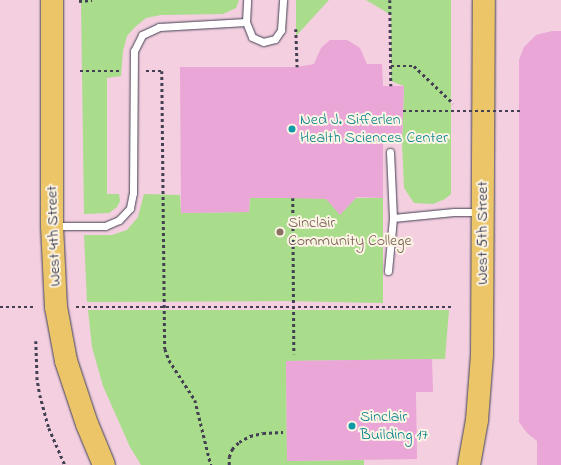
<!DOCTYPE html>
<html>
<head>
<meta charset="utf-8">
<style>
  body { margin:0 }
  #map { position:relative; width:561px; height:465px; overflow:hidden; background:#f4ecd3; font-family:"Indie Flower",sans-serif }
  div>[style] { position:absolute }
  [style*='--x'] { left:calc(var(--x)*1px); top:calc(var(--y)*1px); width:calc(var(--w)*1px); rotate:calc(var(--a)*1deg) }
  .built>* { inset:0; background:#f3cfe0; transform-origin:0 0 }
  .green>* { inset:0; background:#a9dc8b }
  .building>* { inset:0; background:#e9a6d6 }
  .path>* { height:2.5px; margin-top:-1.25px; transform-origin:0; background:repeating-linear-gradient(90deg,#424052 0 3px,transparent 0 6px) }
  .roads { filter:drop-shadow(0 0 1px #424052) drop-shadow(0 0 1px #424052) }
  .service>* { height:7px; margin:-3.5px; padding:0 3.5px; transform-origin:3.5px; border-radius:3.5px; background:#fff }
  .primary>* { height:22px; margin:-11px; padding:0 11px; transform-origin:11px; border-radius:11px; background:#ecc569 }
  .path-bridge>* { height:2.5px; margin-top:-1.25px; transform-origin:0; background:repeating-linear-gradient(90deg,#424052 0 3px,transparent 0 6px) }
  .dots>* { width:11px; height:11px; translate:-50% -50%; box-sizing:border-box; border:2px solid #fcf5e5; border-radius:50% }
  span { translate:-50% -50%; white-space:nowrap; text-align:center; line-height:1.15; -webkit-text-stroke:4px #fcf5e5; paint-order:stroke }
  .culture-label { font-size:16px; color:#0d838f }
  .left { translate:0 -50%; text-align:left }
  .education-label { font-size:16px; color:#785e54 }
  .street-label { font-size:16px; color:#22223b }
</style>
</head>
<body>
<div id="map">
  <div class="built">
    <div style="left:0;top:0;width:561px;height:465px"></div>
  </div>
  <div class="green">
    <div style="clip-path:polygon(81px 0,239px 0,236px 8px,223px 14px,161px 15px,146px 18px,135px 27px,127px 36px,123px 51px,121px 76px,107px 78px,107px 194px,119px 194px,120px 201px,117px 207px,109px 213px,84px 214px)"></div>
    <div style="clip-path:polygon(296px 0,329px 0,296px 36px)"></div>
    <div style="clip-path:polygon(366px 0,451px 0,451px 194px,445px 199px,433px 204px,414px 203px,404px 188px,402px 142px,404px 86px,391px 81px,391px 15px)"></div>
    <div style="clip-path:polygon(144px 194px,180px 195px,181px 213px,249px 212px,250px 198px,383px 198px,383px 303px,285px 301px,87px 302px,84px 235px,112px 235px,127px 230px,138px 217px)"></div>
    <div style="clip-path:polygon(88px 310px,449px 310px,445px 359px,286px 361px,287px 461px,364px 460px,364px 465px,141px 465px,130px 447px,103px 386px,92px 347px)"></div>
  </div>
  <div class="building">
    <div style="clip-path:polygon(552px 31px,561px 31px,561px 465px,537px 465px,537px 441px,527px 433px,519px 422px,519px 60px,524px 47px,536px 35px)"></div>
    <div style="clip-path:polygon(330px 40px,347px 40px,360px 48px,367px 64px,382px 64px,383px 86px,404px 86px,402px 142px,383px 143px,383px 198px,357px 197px,340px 215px,326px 199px,287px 198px,250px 198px,249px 212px,181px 213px,180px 67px,297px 67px,314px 64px,321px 48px)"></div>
    <div style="clip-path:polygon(432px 359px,433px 392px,416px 392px,417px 459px,287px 461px,286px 361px)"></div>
  </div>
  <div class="path">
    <div style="--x:390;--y:0;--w:86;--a:89.3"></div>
    <div style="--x:79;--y:1;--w:13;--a:-4"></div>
    <div style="--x:296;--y:29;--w:38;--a:88"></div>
    <div style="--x:391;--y:66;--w:23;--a:0"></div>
    <div style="--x:414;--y:66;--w:54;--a:43.5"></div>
    <div style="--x:80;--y:71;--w:41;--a:0"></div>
    <div style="--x:146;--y:71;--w:16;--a:0"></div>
    <div style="--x:162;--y:71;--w:278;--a:89.4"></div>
    <div style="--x:165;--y:349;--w:12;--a:70"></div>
    <div style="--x:169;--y:360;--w:48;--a:57"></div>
    <div style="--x:195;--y:400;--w:67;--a:76.2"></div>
    <div style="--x:293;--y:198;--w:156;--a:89.6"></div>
    <div style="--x:0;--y:307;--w:35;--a:0"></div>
    <div style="--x:76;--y:307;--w:377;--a:0"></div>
    <div style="--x:36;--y:341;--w:36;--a:88"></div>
    <div style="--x:37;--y:377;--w:18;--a:81"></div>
    <div style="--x:40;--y:395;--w:34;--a:75"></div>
    <div style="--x:49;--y:428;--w:40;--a:66.6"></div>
    <div style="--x:229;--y:465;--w:8;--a:-90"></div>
    <div style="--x:229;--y:457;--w:9;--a:-69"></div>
    <div style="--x:232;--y:449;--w:10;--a:-45"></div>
    <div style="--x:239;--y:442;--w:13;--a:-29"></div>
    <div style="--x:250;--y:436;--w:13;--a:-13"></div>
    <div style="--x:263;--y:433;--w:20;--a:-3"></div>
  </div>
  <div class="roads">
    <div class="service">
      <div style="--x:246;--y:22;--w:16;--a:68"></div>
      <div style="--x:252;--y:37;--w:12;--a:24"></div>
      <div style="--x:263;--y:42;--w:12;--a:-14"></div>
      <div style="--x:275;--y:39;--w:11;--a:-56"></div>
      <div style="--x:281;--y:30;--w:30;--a:-86"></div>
      <div style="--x:390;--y:152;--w:66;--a:87.4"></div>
      <div style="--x:54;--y:226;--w:51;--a:0"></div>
      <div style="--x:105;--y:226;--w:15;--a:-23"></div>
      <div style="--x:119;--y:220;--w:16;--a:-47"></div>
      <div style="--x:130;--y:208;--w:15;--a:-79"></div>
      <div style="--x:133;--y:193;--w:142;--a:-89.6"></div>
      <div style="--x:134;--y:51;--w:18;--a:-63"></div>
      <div style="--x:142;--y:35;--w:19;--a:-25"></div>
      <div style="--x:159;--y:27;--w:87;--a:-3.3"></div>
      <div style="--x:246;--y:22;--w:22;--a:-87"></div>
      <div style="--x:388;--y:271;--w:53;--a:-84.6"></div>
      <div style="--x:393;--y:218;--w:61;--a:-5.6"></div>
      <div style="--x:454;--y:212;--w:27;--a:0"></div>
    </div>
    <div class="primary">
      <div style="--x:52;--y:0;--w:226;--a:90"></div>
      <div style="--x:52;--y:226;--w:81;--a:87.2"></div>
      <div style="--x:56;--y:307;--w:55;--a:79.5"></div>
      <div style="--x:66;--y:361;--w:66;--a:71.6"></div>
      <div style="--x:87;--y:424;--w:44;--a:67.5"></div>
      <div style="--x:469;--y:465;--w:46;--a:-79.9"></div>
      <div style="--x:477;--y:420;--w:65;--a:-85.6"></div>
      <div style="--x:482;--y:355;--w:355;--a:-89.7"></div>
    </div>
  </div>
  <div class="path-bridge">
    <div style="--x:403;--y:111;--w:118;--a:0"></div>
  </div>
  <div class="dots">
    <div style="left:292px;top:129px;background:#0f9aa8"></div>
    <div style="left:280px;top:232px;background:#8d6e63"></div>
    <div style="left:352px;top:426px;background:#0f9aa8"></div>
  </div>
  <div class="culture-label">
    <span class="left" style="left:300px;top:129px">Ned J. Sifferlen<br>Health Sciences Center</span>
    <span class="left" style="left:360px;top:426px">Sinclair<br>Building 17</span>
  </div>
  <div class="education-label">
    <span class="left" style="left:288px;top:232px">Sinclair<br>Community College</span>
  </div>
  <div class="street-label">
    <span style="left:483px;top:233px;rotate:-90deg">West 5th Street</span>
    <span style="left:54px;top:236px;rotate:-92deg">West 4th Street</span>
  </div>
</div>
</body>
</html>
